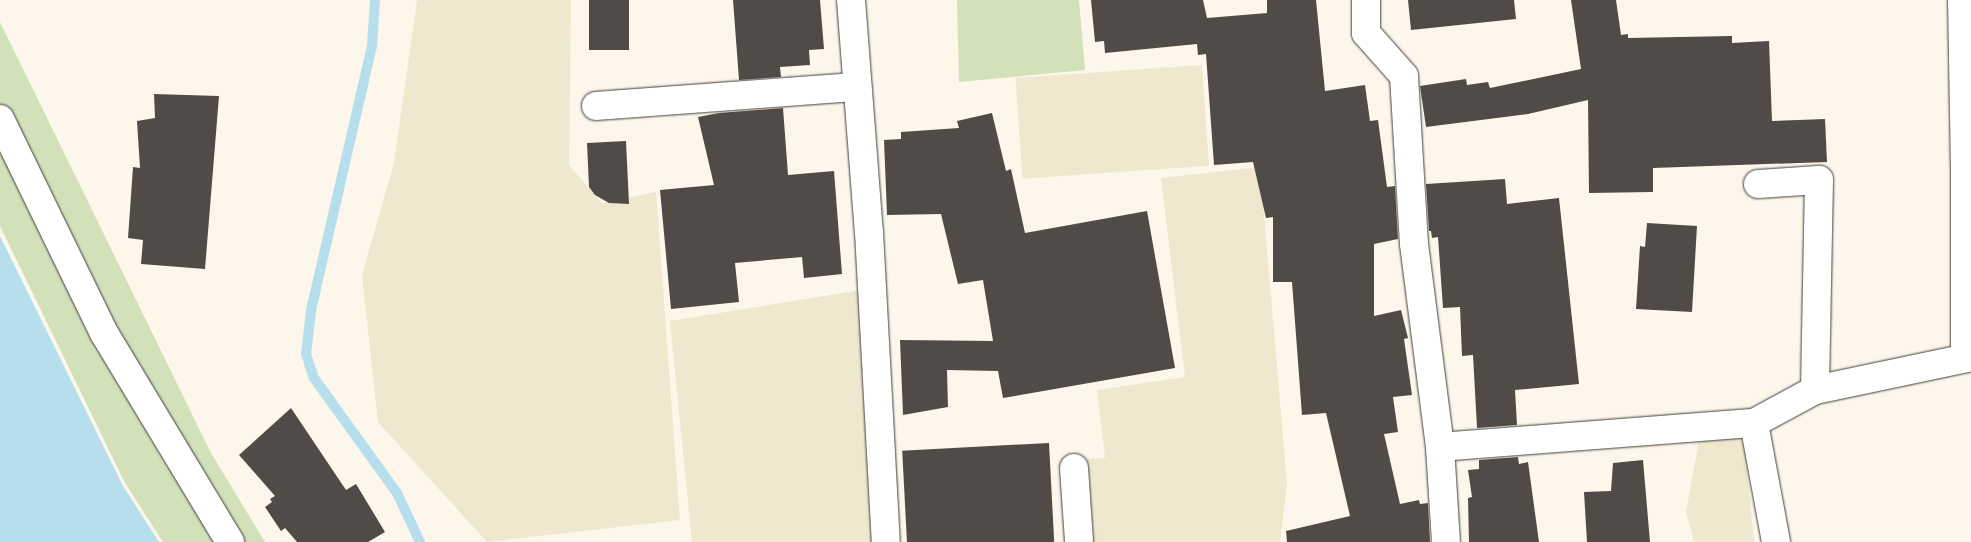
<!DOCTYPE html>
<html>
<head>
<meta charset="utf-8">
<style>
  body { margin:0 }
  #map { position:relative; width:1971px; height:542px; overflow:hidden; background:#fcf7ea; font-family:"Roboto Serif",serif }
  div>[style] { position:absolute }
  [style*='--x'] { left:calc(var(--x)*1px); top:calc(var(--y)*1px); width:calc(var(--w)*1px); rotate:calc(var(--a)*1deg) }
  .farmland>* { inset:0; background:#efe8ce; transform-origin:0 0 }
  .green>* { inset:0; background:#d2e1b9 }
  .water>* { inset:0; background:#b6deed }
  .stream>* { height:10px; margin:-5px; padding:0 5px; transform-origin:5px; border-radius:5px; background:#b6deed }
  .building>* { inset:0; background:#514b48; transform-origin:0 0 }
  .roads { filter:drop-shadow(0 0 1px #3d3d3d) drop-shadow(0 0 1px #3d3d3d) }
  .street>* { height:28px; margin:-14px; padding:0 14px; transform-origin:14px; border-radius:14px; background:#fff }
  span { translate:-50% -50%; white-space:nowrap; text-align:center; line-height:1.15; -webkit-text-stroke:5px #fff; paint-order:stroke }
</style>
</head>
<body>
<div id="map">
  <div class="farmland">
    <div style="clip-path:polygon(417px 0,571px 0,569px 165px,602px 203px,656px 192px,680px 520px,487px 542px,378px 422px,362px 275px,394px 163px)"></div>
    <div style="left:1202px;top:65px;width:101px;height:187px;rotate:86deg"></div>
    <div style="clip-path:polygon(1260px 167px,1287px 484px,1280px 542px,1085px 542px,1079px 459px,1105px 458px,1097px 390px,1185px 377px,1161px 178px)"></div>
    <div style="clip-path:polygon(861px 290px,872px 542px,692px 542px,670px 321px)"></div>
    <div style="clip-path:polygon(1744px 434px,1754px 542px,1694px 542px,1686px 512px,1699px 440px)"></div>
  </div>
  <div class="green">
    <div style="clip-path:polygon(957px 0,1079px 0,1085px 70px,959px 82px)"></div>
    <div style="clip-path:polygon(0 22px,211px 453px,265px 542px,163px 542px,125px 483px,0 226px)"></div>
  </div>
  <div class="water">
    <div style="clip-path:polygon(0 236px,123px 486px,159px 542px,0 542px)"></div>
  </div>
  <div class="stream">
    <div style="--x:375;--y:0;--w:46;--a:93.7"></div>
    <div style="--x:372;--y:46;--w:272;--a:103"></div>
    <div style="--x:311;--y:311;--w:43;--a:96.6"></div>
    <div style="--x:306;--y:354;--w:25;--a:72"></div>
    <div style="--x:314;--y:378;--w:142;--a:54.2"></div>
    <div style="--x:397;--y:493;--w:54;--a:64.9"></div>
  </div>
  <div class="building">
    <div style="left:589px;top:0;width:40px;height:50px"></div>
    <div style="clip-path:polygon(733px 0,820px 0,824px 49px,809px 50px,810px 65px,780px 67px,781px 77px,739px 80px)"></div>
    <div style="clip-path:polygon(1091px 0,1203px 0,1207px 18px,1267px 13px,1267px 0,1316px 0,1325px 91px,1365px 85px,1370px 121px,1378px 120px,1387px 187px,1395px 186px,1398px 239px,1374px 244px,1374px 316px,1401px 310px,1408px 338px,1404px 339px,1412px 395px,1393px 397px,1398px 432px,1384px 434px,1400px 504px,1419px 500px,1420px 504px,1428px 503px,1430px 542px,1287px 542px,1286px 531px,1350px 516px,1326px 413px,1302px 415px,1292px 282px,1273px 282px,1273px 217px,1266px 218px,1253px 162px,1214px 165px,1206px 54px,1198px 55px,1197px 44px,1105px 53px,1104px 41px,1095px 42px)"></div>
    <div style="clip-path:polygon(1408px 0,1514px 0,1516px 19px,1411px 30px)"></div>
    <div style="clip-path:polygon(1571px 0,1616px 0,1621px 35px,1628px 34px,1628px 38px,1732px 36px,1732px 43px,1769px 41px,1772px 121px,1825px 119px,1827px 162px,1653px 168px,1653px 192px,1589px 193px,1588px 100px,1528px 114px,1426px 127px,1420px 86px,1466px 79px,1467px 85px,1488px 82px,1490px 88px,1581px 69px)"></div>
    <div style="clip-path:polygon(154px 94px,219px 96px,205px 269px,141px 264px,143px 240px,128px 238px,133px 167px,140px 168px,137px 121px,155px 118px)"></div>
    <div style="clip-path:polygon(783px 108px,788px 175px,834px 171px,842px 274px,804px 278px,802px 257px,735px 263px,739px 302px,671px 309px,660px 190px,714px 185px,698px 117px,719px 113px)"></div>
    <div style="clip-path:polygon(992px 113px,1006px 171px,1011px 169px,1025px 233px,1147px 211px,1175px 368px,1003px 398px,998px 371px,947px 370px,948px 407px,903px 415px,900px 340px,993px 341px,983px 280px,958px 284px,941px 214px,887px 215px,884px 140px,901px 139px,901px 132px,959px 128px,957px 121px)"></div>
    <div style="clip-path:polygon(626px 141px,629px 204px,609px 203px,595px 195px,589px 187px,587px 143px)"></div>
    <div style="clip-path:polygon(1505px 179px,1507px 204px,1559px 198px,1579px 384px,1515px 390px,1517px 425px,1477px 428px,1473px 355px,1462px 356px,1460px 307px,1443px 308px,1438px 237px,1432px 238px,1431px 231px,1429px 231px,1426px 184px)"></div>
    <div style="clip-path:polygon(1647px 223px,1697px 226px,1692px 312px,1636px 309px,1640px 246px,1645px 247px)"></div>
    <div style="clip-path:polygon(291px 408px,346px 490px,356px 484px,385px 532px,368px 542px,297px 542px,285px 528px,281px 531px,265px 507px,272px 502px,270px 499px,275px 496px,239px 455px)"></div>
    <div style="left:1049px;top:443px;width:99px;height:147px;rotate:87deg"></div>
    <div style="clip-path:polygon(1518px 457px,1519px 464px,1528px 462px,1539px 542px,1469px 542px,1468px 498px,1472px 497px,1468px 470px,1479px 469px,1479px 460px)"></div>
    <div style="clip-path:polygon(1643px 460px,1650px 542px,1587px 542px,1584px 492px,1611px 491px,1613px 463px)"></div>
  </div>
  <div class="roads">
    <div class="street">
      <div style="--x:851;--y:0;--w:233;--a:85.6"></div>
      <div style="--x:869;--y:232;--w:310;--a:86.9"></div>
      <div style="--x:1366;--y:0;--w:33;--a:90"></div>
      <div style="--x:1366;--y:33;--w:57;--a:48.5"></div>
      <div style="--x:1404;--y:76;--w:168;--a:86.6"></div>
      <div style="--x:1414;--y:244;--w:205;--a:82.7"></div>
      <div style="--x:1440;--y:447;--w:95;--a:86.4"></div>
      <div style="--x:1962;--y:0;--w:165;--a:89"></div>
      <div style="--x:1965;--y:165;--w:193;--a:90"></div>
      <div style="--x:596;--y:106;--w:262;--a:-4.2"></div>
      <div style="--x:0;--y:119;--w:238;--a:64.1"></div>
      <div style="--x:104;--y:333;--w:244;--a:58.9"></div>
      <div style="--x:1758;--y:184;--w:61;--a:-3.8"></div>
      <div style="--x:1819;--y:180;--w:210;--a:91.1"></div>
      <div style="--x:1754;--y:423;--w:121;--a:79.5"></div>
      <div style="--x:1440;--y:447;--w:315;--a:-4.4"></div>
      <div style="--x:1754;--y:423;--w:69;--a:-28.4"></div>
      <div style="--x:1815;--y:390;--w:159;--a:-11.9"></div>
      <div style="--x:1074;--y:468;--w:74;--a:86.1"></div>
    </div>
  </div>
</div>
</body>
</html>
